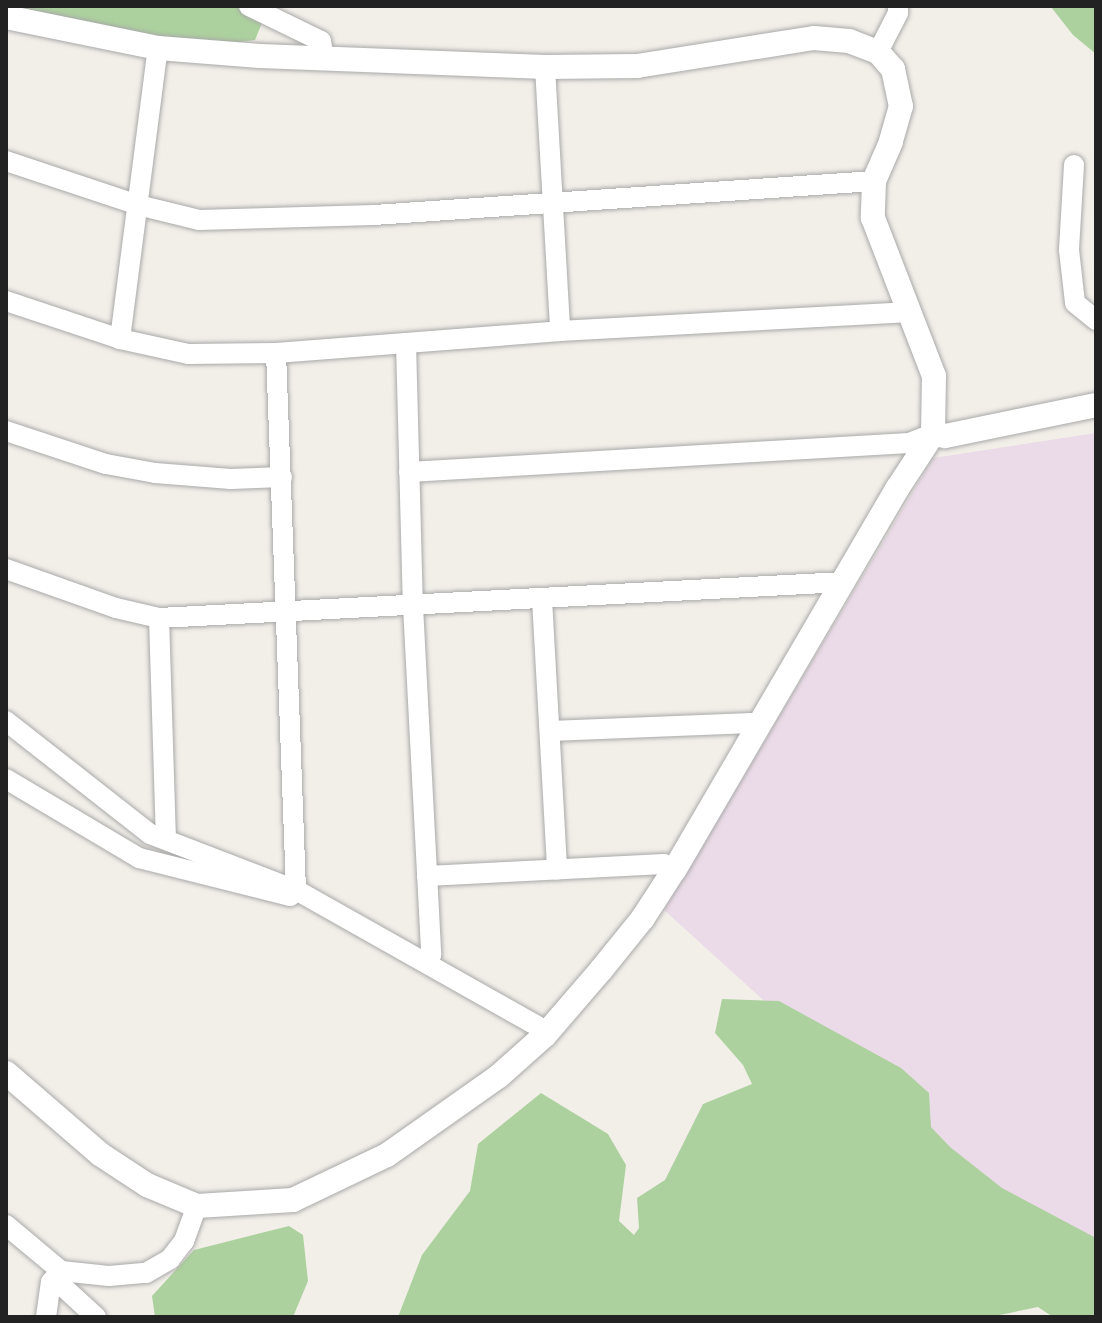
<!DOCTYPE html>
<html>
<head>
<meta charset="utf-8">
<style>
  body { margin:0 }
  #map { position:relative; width:1102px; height:1323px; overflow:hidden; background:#f2efe9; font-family:"IBM Plex Sans",sans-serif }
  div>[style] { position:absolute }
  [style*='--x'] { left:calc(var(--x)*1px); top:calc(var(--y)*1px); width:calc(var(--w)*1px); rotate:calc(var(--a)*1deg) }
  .industrial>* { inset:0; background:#ebdbe8 }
  .forest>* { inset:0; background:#add19e }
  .roads { filter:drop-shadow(0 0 2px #a9a9a9) drop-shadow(0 0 2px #a9a9a9) }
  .minor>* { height:20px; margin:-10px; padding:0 10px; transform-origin:10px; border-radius:10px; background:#fff }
  .tertiary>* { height:24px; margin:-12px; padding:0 12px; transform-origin:12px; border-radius:12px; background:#fff }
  span { translate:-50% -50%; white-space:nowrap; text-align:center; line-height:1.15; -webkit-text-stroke:6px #fff; paint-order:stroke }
  .frame { position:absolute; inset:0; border:8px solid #222; pointer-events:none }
</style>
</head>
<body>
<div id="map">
  <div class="industrial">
    <div style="clip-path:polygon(1096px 433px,1096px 1253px,968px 1165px,782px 1017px,664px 910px,933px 458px)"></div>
  </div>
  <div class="forest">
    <div style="clip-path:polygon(6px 6px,241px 6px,264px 18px,255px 40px,202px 47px)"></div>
    <div style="clip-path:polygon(1096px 6px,1096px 54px,1073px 35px,1051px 7px)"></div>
    <div style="clip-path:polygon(722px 999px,779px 1001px,901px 1068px,929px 1093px,931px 1127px,950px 1147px,1002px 1188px,1096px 1238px,1096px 1317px,1053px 1317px,1038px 1307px,990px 1317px,398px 1317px,422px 1255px,470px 1191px,478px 1144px,541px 1093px,608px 1134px,626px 1165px,619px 1221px,634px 1235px,639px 1228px,637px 1198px,665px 1180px,703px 1104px,752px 1084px,743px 1065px,715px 1033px)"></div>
    <div style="clip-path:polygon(289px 1226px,303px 1235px,308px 1281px,293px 1317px,155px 1317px,152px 1296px,194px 1250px)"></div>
  </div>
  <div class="roads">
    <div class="minor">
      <div style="--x:249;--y:6;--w:80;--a:25.9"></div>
      <div style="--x:321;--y:41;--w:18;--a:81"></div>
      <div style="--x:878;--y:52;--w:44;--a:-62.9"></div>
      <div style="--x:898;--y:13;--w:7;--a:-90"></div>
      <div style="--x:545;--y:67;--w:264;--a:86.7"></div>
      <div style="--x:6;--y:161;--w:139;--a:18.4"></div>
      <div style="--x:138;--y:205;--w:63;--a:13.8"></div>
      <div style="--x:199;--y:220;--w:175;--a:-1.6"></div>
      <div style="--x:374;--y:215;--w:501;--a:-3.89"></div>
      <div style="--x:1074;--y:165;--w:85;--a:93.4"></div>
      <div style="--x:1069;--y:250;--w:53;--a:83.5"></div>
      <div style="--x:1075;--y:303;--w:27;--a:39"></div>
      <div style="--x:6;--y:301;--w:120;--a:18.4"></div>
      <div style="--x:120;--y:339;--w:70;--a:12.4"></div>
      <div style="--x:188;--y:354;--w:88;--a:-0.7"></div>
      <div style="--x:276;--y:353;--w:285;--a:-4.4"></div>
      <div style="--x:560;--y:331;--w:350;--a:-3.1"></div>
      <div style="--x:120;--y:339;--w:293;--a:-82.6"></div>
      <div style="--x:406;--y:343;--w:263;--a:88.5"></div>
      <div style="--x:413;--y:606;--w:349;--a:87"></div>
      <div style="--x:431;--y:955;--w:9;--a:108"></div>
      <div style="--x:6;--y:431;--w:105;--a:18.3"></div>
      <div style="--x:106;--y:464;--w:50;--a:10.4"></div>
      <div style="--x:155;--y:473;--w:76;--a:4.5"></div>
      <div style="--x:231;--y:479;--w:51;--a:-2.2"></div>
      <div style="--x:409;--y:472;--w:501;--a:-3.32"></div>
      <div style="--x:909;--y:443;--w:26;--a:-21"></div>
      <div style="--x:6;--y:569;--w:117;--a:19.5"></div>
      <div style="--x:116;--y:608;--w:44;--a:13.1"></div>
      <div style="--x:159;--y:618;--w:686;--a:-3.01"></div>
      <div style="--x:542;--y:599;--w:271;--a:86.8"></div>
      <div style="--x:159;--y:618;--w:222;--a:88.2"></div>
      <div style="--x:6;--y:721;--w:183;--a:38.1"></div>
      <div style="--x:150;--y:834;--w:156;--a:21"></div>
      <div style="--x:296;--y:890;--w:277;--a:29.4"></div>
      <div style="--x:537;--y:1026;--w:12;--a:48"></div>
      <div style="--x:550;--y:731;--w:202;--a:-2.3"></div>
      <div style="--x:752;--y:723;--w:8;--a:23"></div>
      <div style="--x:6;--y:779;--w:155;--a:30.7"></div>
      <div style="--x:139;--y:858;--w:156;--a:14.1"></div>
      <div style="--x:290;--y:896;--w:8;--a:-45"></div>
      <div style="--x:296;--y:890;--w:537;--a:-92.13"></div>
      <div style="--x:427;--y:876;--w:237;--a:-2.9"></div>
      <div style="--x:664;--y:864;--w:12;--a:31"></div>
      <div style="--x:6;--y:1225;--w:72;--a:39.9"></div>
      <div style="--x:61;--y:1271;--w:48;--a:5.9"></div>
      <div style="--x:109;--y:1276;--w:37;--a:-5"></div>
      <div style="--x:146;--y:1273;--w:28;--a:-30"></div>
      <div style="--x:170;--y:1259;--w:23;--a:-52"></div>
      <div style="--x:184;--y:1241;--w:37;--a:-70"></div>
      <div style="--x:61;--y:1271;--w:13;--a:94"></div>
      <div style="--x:60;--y:1284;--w:49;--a:42.5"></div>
      <div style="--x:46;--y:1317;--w:35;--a:-82"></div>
      <div style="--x:51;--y:1282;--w:15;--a:-48"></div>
    </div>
    <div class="tertiary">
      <div style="--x:6;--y:17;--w:155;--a:11.5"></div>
      <div style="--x:158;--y:48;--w:102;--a:4.5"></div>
      <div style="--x:260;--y:56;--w:285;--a:2.2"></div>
      <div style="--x:545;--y:67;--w:92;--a:-0.6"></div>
      <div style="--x:637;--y:66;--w:179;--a:-9"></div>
      <div style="--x:814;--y:38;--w:35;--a:5"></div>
      <div style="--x:849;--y:41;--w:31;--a:21"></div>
      <div style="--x:878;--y:52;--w:23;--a:49"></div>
      <div style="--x:893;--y:69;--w:38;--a:78"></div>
      <div style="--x:901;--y:106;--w:37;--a:106"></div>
      <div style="--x:891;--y:142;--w:43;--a:113.6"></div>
      <div style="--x:874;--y:181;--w:37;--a:92"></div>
      <div style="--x:873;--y:218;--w:169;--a:68.9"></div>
      <div style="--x:934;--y:376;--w:58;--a:91"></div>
      <div style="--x:933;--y:434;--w:66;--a:123.2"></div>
      <div style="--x:897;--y:489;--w:441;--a:120.3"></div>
      <div style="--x:674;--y:870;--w:57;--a:122.9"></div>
      <div style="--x:643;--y:918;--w:67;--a:128.9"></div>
      <div style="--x:601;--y:970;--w:86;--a:130.7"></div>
      <div style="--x:545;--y:1035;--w:62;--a:138.3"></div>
      <div style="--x:499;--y:1076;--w:137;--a:144.8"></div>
      <div style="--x:387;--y:1155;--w:104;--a:154.4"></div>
      <div style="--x:293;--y:1200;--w:96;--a:176.4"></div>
      <div style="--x:197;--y:1206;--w:54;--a:-157.2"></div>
      <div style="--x:147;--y:1185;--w:56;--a:-146.6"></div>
      <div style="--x:100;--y:1154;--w:124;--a:-139.2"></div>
      <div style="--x:933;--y:434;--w:12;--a:9"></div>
      <div style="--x:945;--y:436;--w:154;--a:-11.6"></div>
    </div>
  </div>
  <div class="frame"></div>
</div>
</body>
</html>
